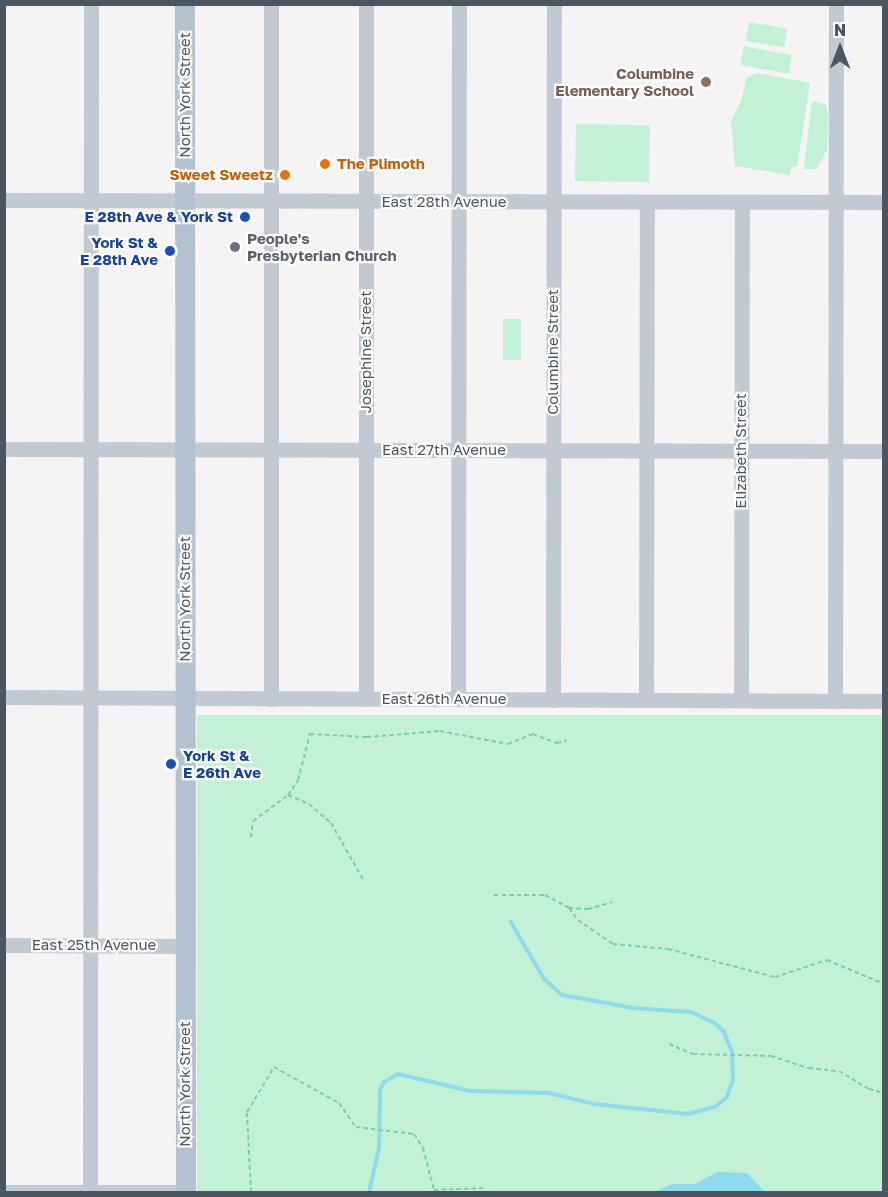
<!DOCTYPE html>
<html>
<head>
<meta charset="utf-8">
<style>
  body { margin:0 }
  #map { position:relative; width:888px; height:1197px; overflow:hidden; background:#f5f3f3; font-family:"Golos Text",sans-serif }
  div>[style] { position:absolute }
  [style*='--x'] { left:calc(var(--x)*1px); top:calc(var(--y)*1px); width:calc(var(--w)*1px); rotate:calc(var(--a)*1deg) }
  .green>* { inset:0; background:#c3f1d5; transform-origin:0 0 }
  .water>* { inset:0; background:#90daee }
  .stream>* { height:4px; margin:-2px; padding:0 2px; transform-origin:2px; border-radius:2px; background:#90daee }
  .path>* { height:2px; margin-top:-1px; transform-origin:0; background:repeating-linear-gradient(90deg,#7ad0a6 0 4.5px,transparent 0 7.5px) }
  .minor>* { height:15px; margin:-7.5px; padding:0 7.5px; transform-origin:7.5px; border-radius:7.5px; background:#c1cad2 }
  .major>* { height:20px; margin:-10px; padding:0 10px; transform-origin:10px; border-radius:10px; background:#b3c2d1 }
  .dots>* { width:16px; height:16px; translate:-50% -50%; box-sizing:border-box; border:3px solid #fff; border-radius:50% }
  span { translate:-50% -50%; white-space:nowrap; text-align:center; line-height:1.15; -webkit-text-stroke:4.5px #fff; paint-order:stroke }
  .education-label { font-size:15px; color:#785e54; font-weight:700 }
  .right { translate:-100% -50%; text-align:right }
  .street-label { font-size:15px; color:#4a5661 }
  .food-label { font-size:15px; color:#c56008; font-weight:700 }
  .left { translate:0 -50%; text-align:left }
  .transit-label { font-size:15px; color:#164399; font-weight:700 }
  .worship-label { font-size:15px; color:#5b616d; font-weight:700 }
  .frame { position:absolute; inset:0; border:6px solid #4a5661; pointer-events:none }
  .north { position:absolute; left:810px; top:18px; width:60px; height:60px; -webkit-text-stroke:4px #fff; paint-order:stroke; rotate:0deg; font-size:16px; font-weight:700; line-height:24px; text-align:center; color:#4a5661 }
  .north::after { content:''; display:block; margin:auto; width:21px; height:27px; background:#4a5661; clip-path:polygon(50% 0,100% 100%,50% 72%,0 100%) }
</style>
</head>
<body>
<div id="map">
  <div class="green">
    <div style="left:749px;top:22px;width:39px;height:19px;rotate:10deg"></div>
    <div style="left:744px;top:46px;width:49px;height:19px;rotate:11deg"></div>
    <div style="clip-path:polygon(758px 73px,810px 83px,797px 166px,791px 168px,790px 175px,735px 166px,731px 121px,742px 99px,746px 78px)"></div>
    <div style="clip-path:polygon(812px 101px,825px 104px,828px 112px,827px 149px,817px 169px,804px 169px)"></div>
    <div style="left:576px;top:124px;width:74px;height:57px;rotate:1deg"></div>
    <div style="left:503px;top:319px;width:18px;height:41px"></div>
    <div style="left:197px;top:715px;width:686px;height:477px"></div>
  </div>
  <div class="water">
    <div style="clip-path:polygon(717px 1172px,747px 1173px,765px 1192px,654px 1192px,673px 1184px,695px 1184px)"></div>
  </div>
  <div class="stream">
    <div style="--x:369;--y:1192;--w:45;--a:-77.2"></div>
    <div style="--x:379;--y:1148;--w:58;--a:-89"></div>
    <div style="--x:380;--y:1090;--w:9;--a:-63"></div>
    <div style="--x:384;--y:1082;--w:16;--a:-30"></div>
    <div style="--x:398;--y:1074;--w:74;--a:13.3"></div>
    <div style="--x:470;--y:1091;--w:79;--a:1.5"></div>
    <div style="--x:549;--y:1093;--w:46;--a:13.7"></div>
    <div style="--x:594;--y:1104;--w:95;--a:6.1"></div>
    <div style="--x:688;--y:1114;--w:28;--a:-15"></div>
    <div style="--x:715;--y:1107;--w:16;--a:-40"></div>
    <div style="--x:727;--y:1097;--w:18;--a:-71"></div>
    <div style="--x:733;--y:1080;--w:28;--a:-92"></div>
    <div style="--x:732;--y:1052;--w:22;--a:-112"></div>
    <div style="--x:724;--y:1032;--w:11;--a:-135"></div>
    <div style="--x:716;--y:1024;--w:28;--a:-154"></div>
    <div style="--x:691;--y:1012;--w:58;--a:-176.1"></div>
    <div style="--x:633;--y:1008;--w:72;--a:-169.6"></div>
    <div style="--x:562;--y:995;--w:24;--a:-138"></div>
    <div style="--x:544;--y:979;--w:66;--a:-120.1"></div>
  </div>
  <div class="path">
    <div style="--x:288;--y:795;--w:23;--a:23"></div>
    <div style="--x:309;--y:804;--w:29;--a:41"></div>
    <div style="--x:331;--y:823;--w:67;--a:60.4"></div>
    <div style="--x:251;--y:837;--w:16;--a:-83"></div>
    <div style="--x:253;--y:821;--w:44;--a:-36.6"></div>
    <div style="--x:288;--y:795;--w:18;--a:-56"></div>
    <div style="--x:298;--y:780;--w:48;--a:-75.4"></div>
    <div style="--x:310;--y:734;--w:57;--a:3"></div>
    <div style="--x:367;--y:737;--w:73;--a:-4.7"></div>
    <div style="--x:440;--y:731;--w:69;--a:10.8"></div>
    <div style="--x:508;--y:744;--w:27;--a:-22"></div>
    <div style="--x:533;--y:734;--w:26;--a:21"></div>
    <div style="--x:557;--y:743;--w:10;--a:-17"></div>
    <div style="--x:494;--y:895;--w:51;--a:0"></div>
    <div style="--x:545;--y:895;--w:27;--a:28"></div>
    <div style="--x:569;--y:908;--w:19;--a:3"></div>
    <div style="--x:588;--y:909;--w:25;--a:-16"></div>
    <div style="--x:569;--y:908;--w:15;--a:53"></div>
    <div style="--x:578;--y:920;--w:42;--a:34.4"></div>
    <div style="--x:613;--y:944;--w:55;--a:5.2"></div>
    <div style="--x:668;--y:949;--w:111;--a:14.7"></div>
    <div style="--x:775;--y:977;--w:55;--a:-18.1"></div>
    <div style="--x:827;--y:960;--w:62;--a:22.8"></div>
    <div style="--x:669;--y:1044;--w:26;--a:23"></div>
    <div style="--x:693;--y:1054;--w:78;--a:1.5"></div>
    <div style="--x:771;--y:1056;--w:40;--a:18"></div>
    <div style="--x:809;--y:1068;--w:30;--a:6"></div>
    <div style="--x:839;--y:1071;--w:35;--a:31"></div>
    <div style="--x:869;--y:1089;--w:16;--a:15"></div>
    <div style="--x:251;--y:1192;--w:80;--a:-92.9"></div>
    <div style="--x:247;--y:1112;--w:52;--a:-59"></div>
    <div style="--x:274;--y:1067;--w:74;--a:29"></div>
    <div style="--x:339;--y:1103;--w:29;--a:55"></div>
    <div style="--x:356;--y:1127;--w:58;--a:6.9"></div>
    <div style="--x:414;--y:1134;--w:17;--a:57"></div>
    <div style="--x:423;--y:1148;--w:43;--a:75.3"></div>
    <div style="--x:434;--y:1190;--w:51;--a:-2.2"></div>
  </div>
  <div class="minor">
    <div style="--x:4;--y:200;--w:880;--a:0.13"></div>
    <div style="--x:4;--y:449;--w:880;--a:0.13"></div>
    <div style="--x:4;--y:697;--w:880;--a:0.26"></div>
    <div style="--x:271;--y:699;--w:695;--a:-90"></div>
    <div style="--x:366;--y:699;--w:695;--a:-90"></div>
    <div style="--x:458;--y:699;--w:695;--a:-89.92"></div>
    <div style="--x:553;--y:700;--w:696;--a:-89.92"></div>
    <div style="--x:646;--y:700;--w:498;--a:-89.9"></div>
    <div style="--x:741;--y:700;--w:498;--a:-89.9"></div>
    <div style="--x:835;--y:701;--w:697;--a:-89.92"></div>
    <div style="--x:4;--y:945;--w:180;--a:0.3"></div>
    <div style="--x:4;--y:1192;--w:182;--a:0"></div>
    <div style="--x:90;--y:1192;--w:1188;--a:-89.95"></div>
  </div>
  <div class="major">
    <div style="--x:185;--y:4;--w:1188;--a:89.95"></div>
  </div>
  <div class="dots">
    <div style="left:706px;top:82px;background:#8d6e63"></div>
    <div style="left:325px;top:164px;background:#e8710a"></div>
    <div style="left:285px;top:175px;background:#e8710a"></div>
    <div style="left:245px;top:217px;background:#1a4fb4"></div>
    <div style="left:235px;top:247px;background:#6b7280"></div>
    <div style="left:170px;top:251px;background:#1a4fb4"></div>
    <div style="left:171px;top:764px;background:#1a4fb4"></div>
  </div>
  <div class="education-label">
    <span class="right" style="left:694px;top:82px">Columbine<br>Elementary School</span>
  </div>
  <div class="street-label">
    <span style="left:185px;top:95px;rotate:-90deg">North York Street</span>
    <span style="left:444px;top:202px">East 28th Avenue</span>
    <span style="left:366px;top:352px;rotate:-90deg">Josephine Street</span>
    <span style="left:553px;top:352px;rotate:-90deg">Columbine Street</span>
    <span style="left:444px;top:450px">East 27th Avenue</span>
    <span style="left:741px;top:451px;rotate:-90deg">Elizabeth Street</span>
    <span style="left:185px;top:599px;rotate:-90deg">North York Street</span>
    <span style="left:444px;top:699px">East 26th Avenue</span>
    <span style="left:94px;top:945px">East 25th Avenue</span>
    <span style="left:185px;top:1084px;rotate:-90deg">North York Street</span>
  </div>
  <div class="food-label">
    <span class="left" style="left:337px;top:164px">The Plimoth</span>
    <span class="right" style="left:273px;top:175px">Sweet Sweetz</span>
  </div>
  <div class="transit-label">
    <span class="right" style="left:233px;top:217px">E 28th Ave &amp; York St</span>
    <span class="right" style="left:158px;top:251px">York St &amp;<br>E 28th Ave</span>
    <span class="left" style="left:183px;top:764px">York St &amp;<br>E 26th Ave</span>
  </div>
  <div class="worship-label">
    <span class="left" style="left:247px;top:247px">People's<br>Presbyterian Church</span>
  </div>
  <div class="frame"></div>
  <div class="north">N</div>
</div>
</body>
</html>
